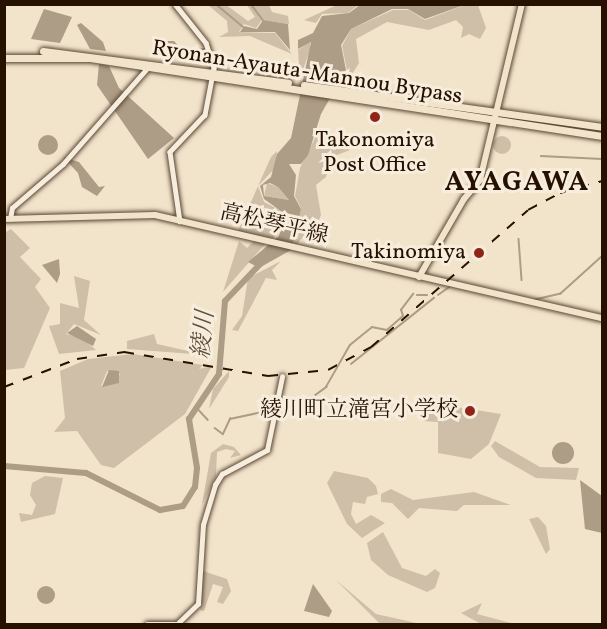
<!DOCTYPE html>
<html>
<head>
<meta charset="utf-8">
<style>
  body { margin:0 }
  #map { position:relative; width:607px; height:629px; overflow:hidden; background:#f2e3cb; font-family:Vollkorn,"Noto Serif JP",serif }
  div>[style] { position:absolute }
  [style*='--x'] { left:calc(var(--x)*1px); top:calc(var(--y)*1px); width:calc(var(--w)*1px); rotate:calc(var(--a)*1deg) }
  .green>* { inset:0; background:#cfbfa8 }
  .round { border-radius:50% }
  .water>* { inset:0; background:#ad9c86 }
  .stream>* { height:1.5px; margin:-0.75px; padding:0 0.75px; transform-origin:0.75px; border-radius:0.75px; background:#ad9c86 }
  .river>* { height:6px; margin:-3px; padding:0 3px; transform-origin:3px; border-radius:3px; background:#ad9c86 }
  .roads { filter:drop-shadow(0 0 2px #594633) drop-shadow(0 0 2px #594633) }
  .minor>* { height:4.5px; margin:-2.25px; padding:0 2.25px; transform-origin:2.25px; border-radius:2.25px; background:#f7eddd }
  .major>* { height:6px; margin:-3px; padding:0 3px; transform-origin:3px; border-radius:3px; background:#f2e3cb }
  .highway>* { height:7px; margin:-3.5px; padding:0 3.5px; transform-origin:3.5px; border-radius:3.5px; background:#f2e3cb }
  .rail>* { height:1.5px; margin-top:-0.75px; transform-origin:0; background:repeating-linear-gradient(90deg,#261100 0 10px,transparent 0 20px) }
  .dots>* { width:16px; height:16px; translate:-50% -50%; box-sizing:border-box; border:3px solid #f7eddd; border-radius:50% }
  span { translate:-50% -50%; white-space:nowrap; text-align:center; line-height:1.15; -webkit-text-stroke:6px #f7eddd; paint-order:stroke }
  .street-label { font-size:22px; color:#261100 }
  .poi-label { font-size:22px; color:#261100 }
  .right { translate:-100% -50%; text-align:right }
  .water-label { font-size:24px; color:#63503c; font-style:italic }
  .district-label { font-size:28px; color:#261100; font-weight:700; letter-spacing:1.5px }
  .frame { position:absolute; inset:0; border:6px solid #261100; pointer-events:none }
</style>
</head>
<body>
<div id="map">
  <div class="green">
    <div style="clip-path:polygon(208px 5px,226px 5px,248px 21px,255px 17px,247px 5px,269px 5px,272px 12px,288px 16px,289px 24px,262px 20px,256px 28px,244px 24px,239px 32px,275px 33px,292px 54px,250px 36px,219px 37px,228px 32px,227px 21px)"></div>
    <div style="clip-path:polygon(337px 5px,358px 5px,348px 13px,322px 14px,316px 23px,304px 20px)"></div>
    <div style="clip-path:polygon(465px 5px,478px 5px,486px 28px,480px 39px,469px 34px,461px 38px,463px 27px,456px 20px,429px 30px,387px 22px,356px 39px,359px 63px,344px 87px,335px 86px,347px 70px,342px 46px,351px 29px,393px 10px,409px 10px,425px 20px)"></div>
    <div style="clip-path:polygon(310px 42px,310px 50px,300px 78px,298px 50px)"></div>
    <div style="clip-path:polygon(317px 134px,350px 150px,332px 157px,326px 177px,316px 185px,321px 215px,316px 227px,309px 228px,308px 240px,301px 239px,297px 245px,292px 243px,301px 208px,295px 196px,300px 168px)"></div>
    <div class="round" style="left:493px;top:136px;width:18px;height:18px"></div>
    <div style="clip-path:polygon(290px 138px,277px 151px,276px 167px,258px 186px,264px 202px,286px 213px,282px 230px,271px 239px,238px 231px,271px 157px)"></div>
    <div style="clip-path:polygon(267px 183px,278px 187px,289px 200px,264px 196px)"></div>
    <div style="clip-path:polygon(11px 229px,30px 248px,20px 257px,41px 279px,35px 287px,50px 308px,24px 368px,5px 370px,4px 233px)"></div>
    <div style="clip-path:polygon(239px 241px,247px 248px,254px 241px,265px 244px,223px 292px)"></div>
    <div style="clip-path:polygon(281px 261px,272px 270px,277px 280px,266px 278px,238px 331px,232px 330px,242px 316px,248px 278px)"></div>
    <div style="clip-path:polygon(74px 276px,90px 281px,84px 320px,101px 335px,74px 324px,66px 334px,81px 337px,96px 350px,59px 354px,49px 326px,60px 324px,60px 303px,79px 308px)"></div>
    <div style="clip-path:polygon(154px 334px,157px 344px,206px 355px,127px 349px,127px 341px)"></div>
    <div style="clip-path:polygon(evenodd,133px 354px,203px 365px,199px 369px,212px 366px,185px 414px,114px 468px,101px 465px,77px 431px,54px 432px,65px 418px,60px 371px,88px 359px,133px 354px,107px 371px,120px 374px,115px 383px,101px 386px,107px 371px)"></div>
    <div style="clip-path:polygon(229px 371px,229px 377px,209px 409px,213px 389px)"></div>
    <div style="clip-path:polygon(427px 404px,450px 406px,501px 414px,489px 444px,471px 459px,438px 453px,438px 422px,423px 421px)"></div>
    <div style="clip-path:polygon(495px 441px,540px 467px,579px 468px,576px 480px,536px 478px,499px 457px,491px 446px)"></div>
    <div style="clip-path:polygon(223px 444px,234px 447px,241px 455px,230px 458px,235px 451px,226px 449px,217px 452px,216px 476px,202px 505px,211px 453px)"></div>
    <div style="clip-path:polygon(334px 471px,368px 478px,376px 486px,378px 494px,367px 497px,365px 504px,353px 502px,351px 514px,356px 524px,371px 515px,385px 523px,362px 538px,347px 524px,327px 483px)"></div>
    <div style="clip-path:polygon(45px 476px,63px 478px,55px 514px,21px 522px,19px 513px,32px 515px,36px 505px,30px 495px,32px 483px)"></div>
    <div style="clip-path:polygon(391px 489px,413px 500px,474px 492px,511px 505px,464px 505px,457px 511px,419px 508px,408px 519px,392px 503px,381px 502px,381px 494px)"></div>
    <div style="clip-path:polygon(538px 517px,546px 526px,550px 549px,546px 554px,529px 519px)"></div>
    <div style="clip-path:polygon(383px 532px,402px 568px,426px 576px,435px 569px,440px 573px,435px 588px,427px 592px,388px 575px,371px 560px,367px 543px)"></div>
    <div style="clip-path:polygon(203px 571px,227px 579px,231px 591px,223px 604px,217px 602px,223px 587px,213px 584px,204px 611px,200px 610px)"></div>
    <div style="clip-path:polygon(336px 580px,376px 614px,421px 624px,380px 624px)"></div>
    <div style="clip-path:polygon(482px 603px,477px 614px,515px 624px,481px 624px,461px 613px)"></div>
  </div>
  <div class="water">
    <div style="clip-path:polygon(evenodd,360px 5px,464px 5px,425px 19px,408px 9px,392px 9px,351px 29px,341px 45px,346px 70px,321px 114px,308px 155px,301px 164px,289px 164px,296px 175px,294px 196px,301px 209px,291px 250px,259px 268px,248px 262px,278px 237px,288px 216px,264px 199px,260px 186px,271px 177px,277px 154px,291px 138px,311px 42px,298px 49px,298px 40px,313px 33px,322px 16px,349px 13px,360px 5px,270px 183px,278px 187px,289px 200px,264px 196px,263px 185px,270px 183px)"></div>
    <div style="clip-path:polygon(44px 9px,72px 17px,60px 43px,31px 39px)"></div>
    <div style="clip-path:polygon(263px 20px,288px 24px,290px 50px,275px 32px,240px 32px,244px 26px,257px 29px)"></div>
    <div style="clip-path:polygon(81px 23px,103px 42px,106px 51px,90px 49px,77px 25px)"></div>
    <div style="clip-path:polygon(163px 41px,174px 41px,182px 50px,205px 48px,211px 64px,194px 63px)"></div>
    <div style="clip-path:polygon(99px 64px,109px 66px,119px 88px,174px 138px,148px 159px,97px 85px)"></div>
    <div class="round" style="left:38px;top:135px;width:20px;height:20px"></div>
    <div style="clip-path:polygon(63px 157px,79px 162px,99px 187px,105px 186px,97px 196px,82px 187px,78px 173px)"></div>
    <div style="clip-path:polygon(59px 259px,60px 274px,57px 283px,42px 265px)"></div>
    <div style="clip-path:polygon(77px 326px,96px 339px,93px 346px,67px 333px)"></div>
    <div style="clip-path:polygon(109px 370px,119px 371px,119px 383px,102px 387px)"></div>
    <div class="round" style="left:552px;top:442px;width:22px;height:22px"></div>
    <div style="clip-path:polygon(580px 480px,602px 496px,602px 533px,585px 529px)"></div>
    <div style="clip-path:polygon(313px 584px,332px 611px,329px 617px,304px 611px)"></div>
    <div class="round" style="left:37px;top:586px;width:18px;height:18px"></div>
  </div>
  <div class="stream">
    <div style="--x:216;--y:4;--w:35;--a:40"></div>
    <div style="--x:251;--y:4;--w:20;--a:53"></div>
    <div style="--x:541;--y:156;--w:61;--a:2.8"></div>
    <div style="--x:519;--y:239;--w:41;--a:85.8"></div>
    <div style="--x:417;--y:295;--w:10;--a:0"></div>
    <div style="--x:438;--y:295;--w:16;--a:-35"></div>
    <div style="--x:533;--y:300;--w:28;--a:-13"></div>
    <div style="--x:560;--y:294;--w:57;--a:-42.1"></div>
    <div style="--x:351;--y:364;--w:106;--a:-38.5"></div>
    <div style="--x:283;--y:403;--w:20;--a:3"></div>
    <div style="--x:303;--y:404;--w:29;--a:-36"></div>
    <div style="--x:326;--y:387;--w:48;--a:-60.3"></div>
    <div style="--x:350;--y:345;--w:28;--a:-39"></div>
    <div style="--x:372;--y:327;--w:15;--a:11"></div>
    <div style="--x:387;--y:330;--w:21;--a:-41"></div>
    <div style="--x:403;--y:316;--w:6;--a:-108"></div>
    <div style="--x:401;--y:310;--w:20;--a:-53"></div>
    <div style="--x:197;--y:408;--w:16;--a:47"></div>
    <div style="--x:215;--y:428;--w:10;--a:37"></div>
    <div style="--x:223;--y:434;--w:17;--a:-65"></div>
    <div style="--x:230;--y:419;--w:43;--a:-12.1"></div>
  </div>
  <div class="river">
    <div style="--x:4;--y:466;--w:82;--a:4.9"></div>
    <div style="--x:86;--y:473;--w:83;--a:26.6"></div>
    <div style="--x:160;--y:510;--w:23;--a:-10"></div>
    <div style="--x:183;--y:506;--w:22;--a:-58"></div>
    <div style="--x:195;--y:487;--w:19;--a:-84"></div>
    <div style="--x:197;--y:468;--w:50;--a:-99.3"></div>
    <div style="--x:189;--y:419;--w:54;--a:-56.3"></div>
    <div style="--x:219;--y:374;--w:73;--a:-85.3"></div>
    <div style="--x:225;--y:301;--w:54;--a:-46.5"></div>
  </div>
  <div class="roads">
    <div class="minor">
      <div style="--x:175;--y:4;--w:50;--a:51.5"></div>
      <div style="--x:206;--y:43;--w:26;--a:72"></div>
      <div style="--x:214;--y:68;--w:48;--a:100.8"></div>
      <div style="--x:205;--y:115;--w:51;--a:133.4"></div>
      <div style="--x:170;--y:152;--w:70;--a:81.8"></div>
      <div style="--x:10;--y:219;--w:11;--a:-80"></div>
      <div style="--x:12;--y:208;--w:67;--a:-40.8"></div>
      <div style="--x:63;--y:164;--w:132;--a:-48.7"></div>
      <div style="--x:147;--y:624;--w:30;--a:0"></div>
      <div style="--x:177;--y:624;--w:29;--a:-44"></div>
      <div style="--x:198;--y:604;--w:79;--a:-86.4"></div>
      <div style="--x:203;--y:525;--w:42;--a:-73.3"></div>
      <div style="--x:215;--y:485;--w:13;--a:-58"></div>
      <div style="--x:222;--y:474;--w:51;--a:-28.1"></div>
      <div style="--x:267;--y:450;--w:75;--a:-78.4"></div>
    </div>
    <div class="major">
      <div style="--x:480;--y:180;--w:181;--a:-76.6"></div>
      <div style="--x:4;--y:219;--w:151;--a:-1.5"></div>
      <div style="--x:155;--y:215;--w:459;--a:13"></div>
      <div style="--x:419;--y:277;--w:90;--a:-60"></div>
      <div style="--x:464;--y:199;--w:26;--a:-50"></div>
    </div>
    <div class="highway">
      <div style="--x:43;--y:51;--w:247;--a:7.4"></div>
      <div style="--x:4;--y:58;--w:86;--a:0"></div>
      <div style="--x:90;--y:58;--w:518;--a:8.66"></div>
      <div style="--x:304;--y:85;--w:301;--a:8"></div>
    </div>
  </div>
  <div class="rail">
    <div style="--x:4;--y:387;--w:78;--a:-21"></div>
    <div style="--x:77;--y:359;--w:48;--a:-8.5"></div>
    <div style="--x:124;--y:352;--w:146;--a:9.5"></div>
    <div style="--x:268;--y:376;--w:60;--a:-5.7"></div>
    <div style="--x:328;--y:370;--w:49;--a:-28.1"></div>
    <div style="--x:371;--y:347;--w:208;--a:-41.1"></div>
    <div style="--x:528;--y:210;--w:36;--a:-28"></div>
    <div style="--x:560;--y:193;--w:44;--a:-15.9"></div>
  </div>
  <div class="dots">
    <div style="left:375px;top:117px;background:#8f2418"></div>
    <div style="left:479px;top:253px;background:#8f2418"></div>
    <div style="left:470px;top:411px;background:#8f2418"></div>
  </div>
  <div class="street-label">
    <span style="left:307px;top:73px;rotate:9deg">Ryonan-Ayauta-Mannou Bypass</span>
    <span style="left:274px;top:225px;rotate:13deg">高松琴平線</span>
  </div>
  <div class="poi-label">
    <span style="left:375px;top:153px">Takonomiya<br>Post Office</span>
    <span class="right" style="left:466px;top:253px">Takinomiya</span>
    <span class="right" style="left:458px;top:411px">綾川町立滝宮小学校</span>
  </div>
  <div class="water-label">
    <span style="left:205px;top:335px;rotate:-84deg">綾川</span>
  </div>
  <div class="district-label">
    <span style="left:517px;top:183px">AYAGAWA</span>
  </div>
  <div class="frame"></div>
</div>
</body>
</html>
